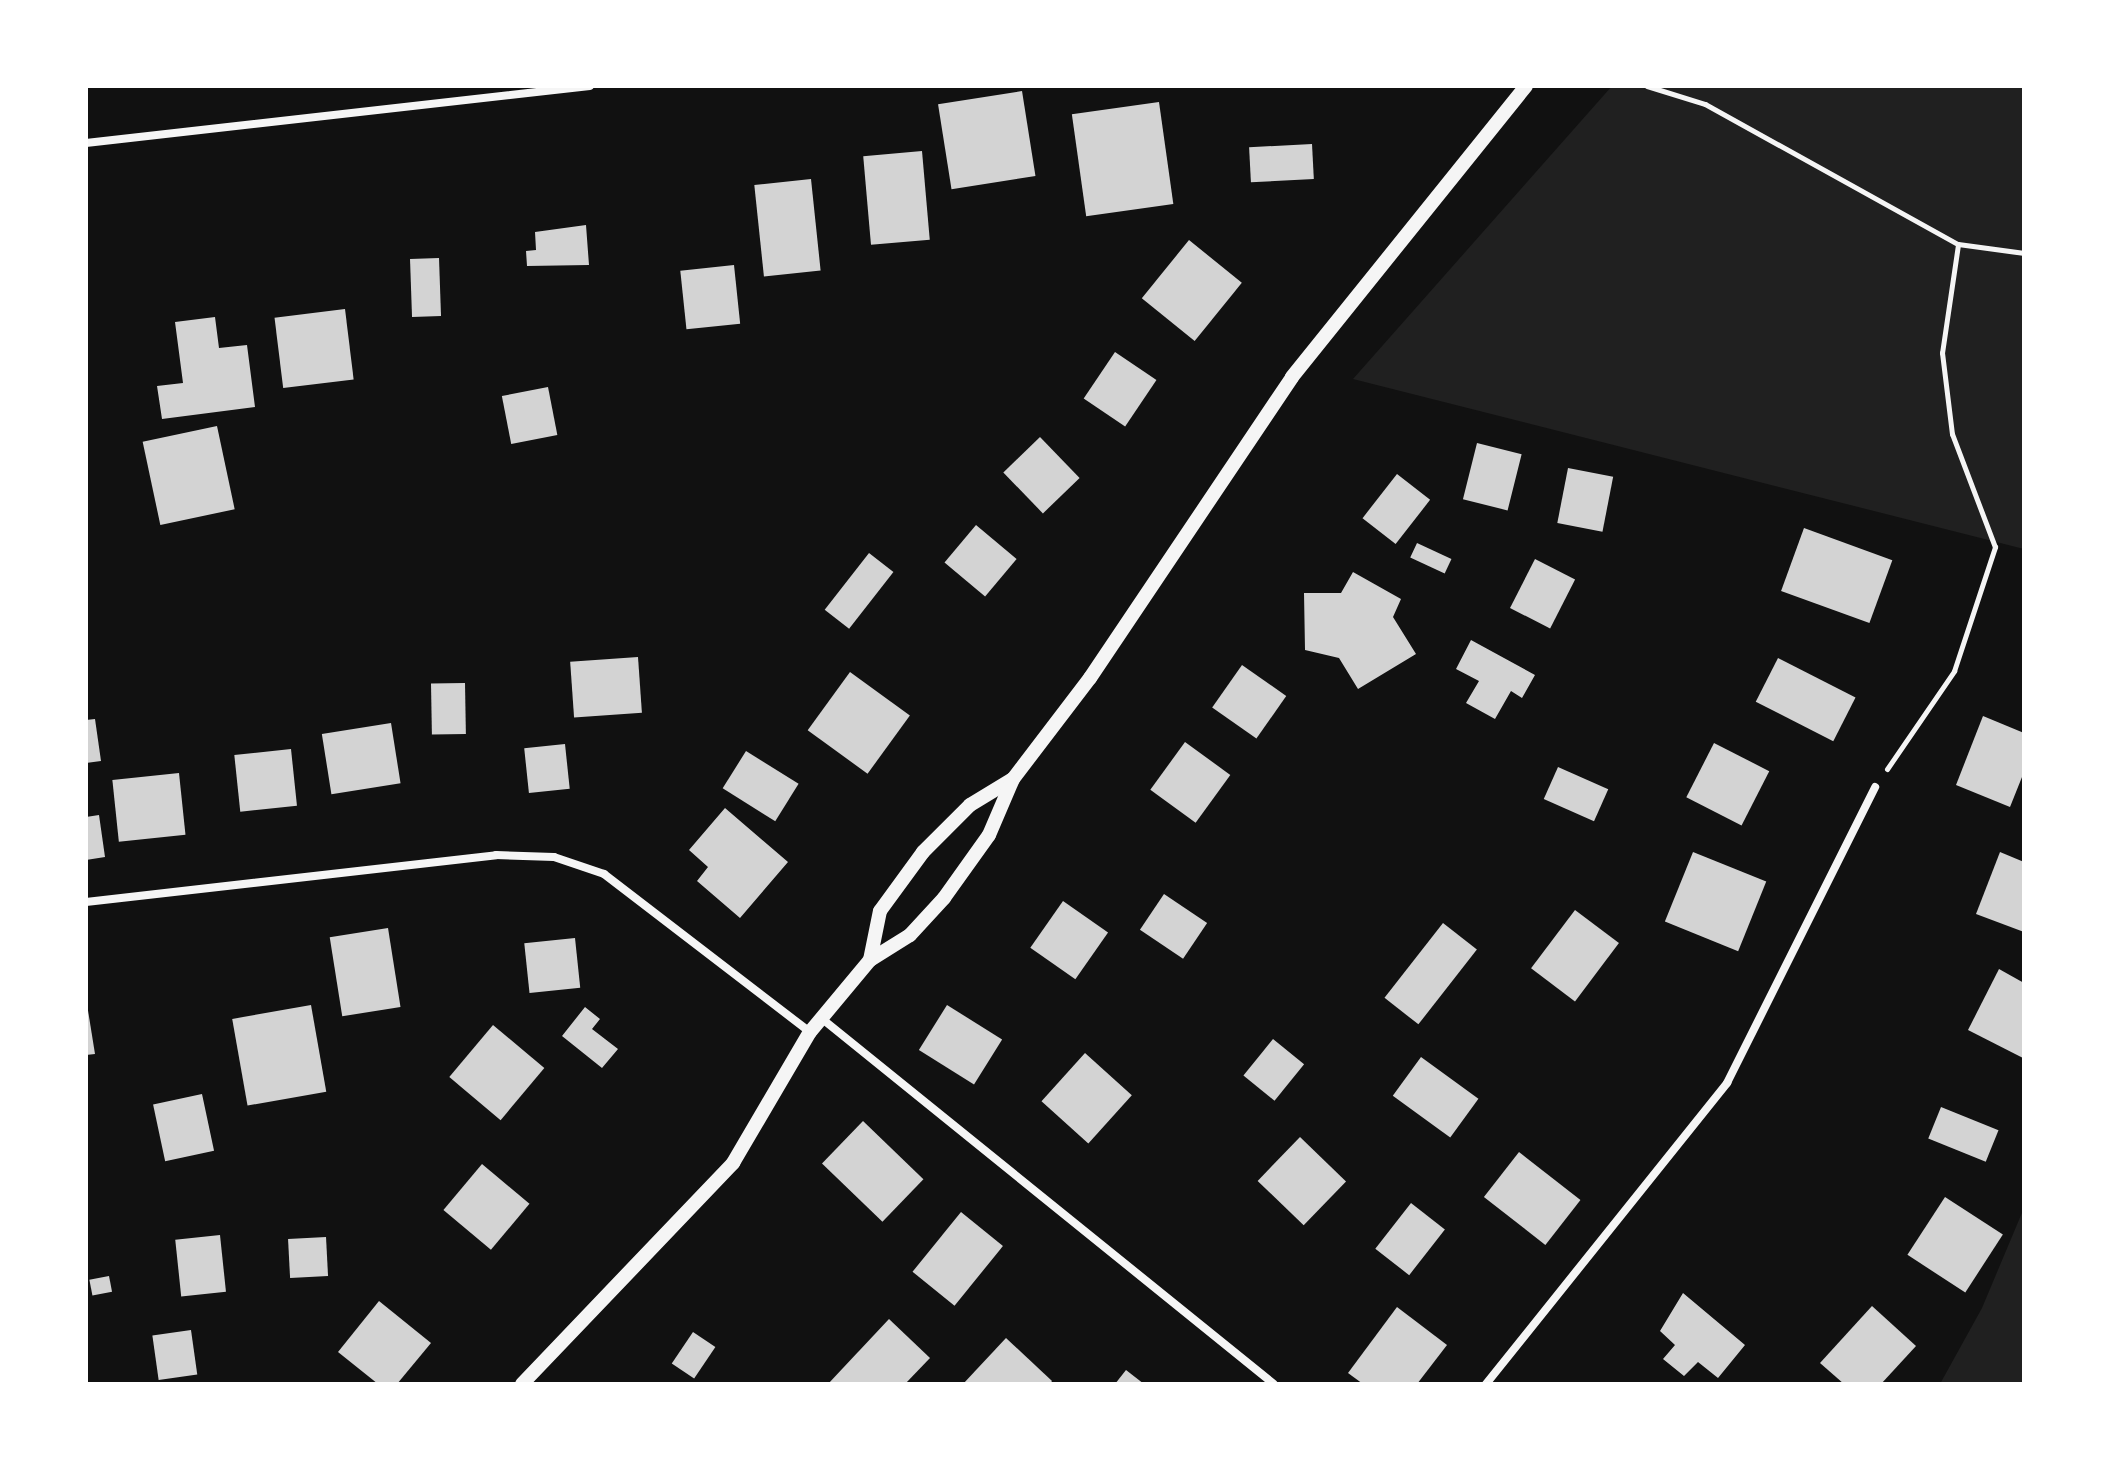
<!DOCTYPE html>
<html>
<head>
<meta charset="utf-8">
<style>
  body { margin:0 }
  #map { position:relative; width:2110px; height:1470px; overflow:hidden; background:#111; font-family:"Roboto Serif",serif }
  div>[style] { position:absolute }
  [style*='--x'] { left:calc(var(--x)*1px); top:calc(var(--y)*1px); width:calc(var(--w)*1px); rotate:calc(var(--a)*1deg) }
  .green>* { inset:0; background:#202020 }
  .building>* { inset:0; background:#d3d3d3; transform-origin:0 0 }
  .path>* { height:5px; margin:-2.5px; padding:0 2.5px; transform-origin:2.5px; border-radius:2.5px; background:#f5f5f5 }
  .minor>* { height:8px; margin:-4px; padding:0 4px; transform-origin:4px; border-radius:4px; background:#f5f5f5 }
  .tertiary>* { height:14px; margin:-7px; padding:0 7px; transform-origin:7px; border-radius:7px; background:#f5f5f5 }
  span { translate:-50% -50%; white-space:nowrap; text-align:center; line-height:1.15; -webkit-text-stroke:6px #fff; paint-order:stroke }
  .frame { position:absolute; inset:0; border:88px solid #fff; pointer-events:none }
</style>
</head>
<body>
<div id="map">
  <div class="green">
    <div style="clip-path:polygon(1612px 86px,2024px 86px,2024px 549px,1353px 379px)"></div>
    <div style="clip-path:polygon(2024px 1208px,2024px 1384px,1940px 1384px,1982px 1308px)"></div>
  </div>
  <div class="building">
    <div style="left:1022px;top:91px;width:86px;height:85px;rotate:81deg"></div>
    <div style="left:1159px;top:102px;width:103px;height:88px;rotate:82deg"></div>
    <div style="left:1312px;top:144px;width:35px;height:63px;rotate:87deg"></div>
    <div style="left:922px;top:151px;width:89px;height:59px;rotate:85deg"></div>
    <div style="left:811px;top:179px;width:92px;height:57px;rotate:84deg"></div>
    <div style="clip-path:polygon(586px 225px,589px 265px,527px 266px,526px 251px,536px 250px,535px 232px)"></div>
    <div style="left:1189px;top:240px;width:68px;height:75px;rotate:39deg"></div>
    <div style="left:439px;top:258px;width:58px;height:29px;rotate:88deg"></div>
    <div style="left:734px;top:265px;width:59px;height:54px;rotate:84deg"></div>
    <div style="left:345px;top:309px;width:71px;height:71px;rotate:83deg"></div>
    <div style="clip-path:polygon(215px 317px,219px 348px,247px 345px,255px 407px,162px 419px,157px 386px,183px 383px,175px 322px)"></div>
    <div style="left:1115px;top:352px;width:50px;height:56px;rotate:34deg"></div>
    <div style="left:548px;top:387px;width:49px;height:47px;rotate:79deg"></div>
    <div style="left:217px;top:426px;width:85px;height:76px;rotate:78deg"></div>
    <div style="left:1040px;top:437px;width:57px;height:51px;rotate:46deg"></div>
    <div style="left:1477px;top:443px;width:46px;height:58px;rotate:14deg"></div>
    <div style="left:1568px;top:468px;width:46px;height:56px;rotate:11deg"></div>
    <div style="left:1397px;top:474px;width:42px;height:56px;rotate:38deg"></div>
    <div style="left:976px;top:525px;width:53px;height:49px;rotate:40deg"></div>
    <div style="left:1804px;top:528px;width:94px;height:67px;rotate:20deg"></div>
    <div style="left:1417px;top:543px;width:38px;height:16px;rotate:25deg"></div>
    <div style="left:869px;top:553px;width:31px;height:72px;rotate:38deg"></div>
    <div style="left:1535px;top:559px;width:45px;height:55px;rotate:27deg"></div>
    <div style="clip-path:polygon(1353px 572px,1401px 599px,1393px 617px,1416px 654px,1358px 689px,1339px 658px,1305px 650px,1304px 593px,1341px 593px)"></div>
    <div style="clip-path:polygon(1471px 640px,1535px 675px,1522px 698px,1511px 691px,1495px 719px,1466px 703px,1479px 681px,1456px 669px)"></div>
    <div style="left:638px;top:657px;width:56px;height:68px;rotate:86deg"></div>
    <div style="left:1778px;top:658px;width:87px;height:49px;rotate:27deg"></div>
    <div style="left:1242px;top:665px;width:54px;height:52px;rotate:35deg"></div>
    <div style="left:850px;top:672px;width:74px;height:72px;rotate:36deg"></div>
    <div style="left:465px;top:683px;width:51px;height:34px;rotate:89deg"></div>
    <div style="clip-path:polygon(1983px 716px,2024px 733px,2024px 772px,2010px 807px,1956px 785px)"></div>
    <div style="clip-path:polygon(95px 719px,101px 761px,86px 763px,86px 720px)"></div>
    <div style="left:391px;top:723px;width:61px;height:70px;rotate:81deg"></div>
    <div style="left:1185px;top:742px;width:56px;height:59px;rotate:36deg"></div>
    <div style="left:1714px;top:743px;width:62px;height:61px;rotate:27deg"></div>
    <div style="left:565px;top:744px;width:45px;height:41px;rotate:84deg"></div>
    <div style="left:291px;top:749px;width:57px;height:57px;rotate:84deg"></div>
    <div style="left:746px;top:751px;width:62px;height:44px;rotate:32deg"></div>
    <div style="left:1558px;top:767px;width:55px;height:35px;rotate:24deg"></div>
    <div style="left:179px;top:773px;width:62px;height:67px;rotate:84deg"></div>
    <div style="clip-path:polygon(725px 808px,788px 862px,740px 918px,697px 881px,708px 867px,689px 850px)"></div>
    <div style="clip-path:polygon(99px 815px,105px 857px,86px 860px,86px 817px)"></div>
    <div style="left:1693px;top:852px;width:79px;height:75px;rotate:22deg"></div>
    <div style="clip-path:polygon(2000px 852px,2024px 862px,2024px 932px,1976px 914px)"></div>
    <div style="left:1164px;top:894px;width:52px;height:43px;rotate:34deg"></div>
    <div style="left:1063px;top:901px;width:55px;height:57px;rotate:35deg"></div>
    <div style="left:1575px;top:910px;width:55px;height:73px;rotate:37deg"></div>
    <div style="left:1443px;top:923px;width:43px;height:95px;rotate:38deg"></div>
    <div style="left:388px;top:928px;width:80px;height:59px;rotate:81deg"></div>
    <div style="left:575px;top:938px;width:50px;height:51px;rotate:84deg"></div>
    <div style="clip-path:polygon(1999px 969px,2024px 983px,2023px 1058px,1968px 1030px)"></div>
    <div style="clip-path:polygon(86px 998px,95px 1054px,86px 1055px)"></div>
    <div style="left:311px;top:1005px;width:88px;height:80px;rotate:80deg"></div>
    <div style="left:947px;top:1005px;width:65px;height:53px;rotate:32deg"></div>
    <div style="clip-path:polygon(585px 1007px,600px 1019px,592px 1029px,618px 1049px,602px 1068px,562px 1036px)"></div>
    <div style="left:493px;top:1025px;width:67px;height:68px;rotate:40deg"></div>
    <div style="left:1273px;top:1039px;width:40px;height:47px;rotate:39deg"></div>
    <div style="left:1085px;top:1053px;width:63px;height:65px;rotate:42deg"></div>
    <div style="left:1421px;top:1057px;width:71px;height:48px;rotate:36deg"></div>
    <div style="left:202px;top:1094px;width:58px;height:50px;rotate:78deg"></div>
    <div style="left:1941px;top:1107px;width:62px;height:34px;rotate:22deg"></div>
    <div style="left:863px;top:1121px;width:84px;height:59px;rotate:44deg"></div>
    <div style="left:1300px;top:1137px;width:64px;height:61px;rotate:44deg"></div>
    <div style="left:1519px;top:1152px;width:78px;height:57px;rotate:38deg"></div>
    <div style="left:482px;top:1164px;width:62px;height:60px;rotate:40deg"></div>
    <div style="left:1945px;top:1197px;width:69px;height:69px;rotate:33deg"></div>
    <div style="left:1411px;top:1203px;width:43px;height:58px;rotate:38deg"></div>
    <div style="left:961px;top:1212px;width:54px;height:77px;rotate:39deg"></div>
    <div style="left:220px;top:1235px;width:57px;height:45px;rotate:84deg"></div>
    <div style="left:326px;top:1237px;width:39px;height:38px;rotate:87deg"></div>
    <div style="left:109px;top:1276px;width:16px;height:20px;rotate:79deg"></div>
    <div style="clip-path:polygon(1683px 1293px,1745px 1345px,1718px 1378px,1698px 1362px,1684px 1376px,1663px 1359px,1675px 1345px,1660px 1331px)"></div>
    <div style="clip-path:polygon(379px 1301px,431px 1343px,397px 1384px,378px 1384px,338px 1352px)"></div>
    <div style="clip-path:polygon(1872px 1306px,1916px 1346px,1881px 1384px,1844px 1384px,1820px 1363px)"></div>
    <div style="clip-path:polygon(1397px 1307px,1447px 1345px,1417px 1384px,1363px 1384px,1348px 1373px)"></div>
    <div style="clip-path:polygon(889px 1319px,930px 1358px,905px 1384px,828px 1384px)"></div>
    <div style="left:191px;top:1330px;width:45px;height:39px;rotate:82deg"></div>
    <div style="left:693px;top:1332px;width:27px;height:38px;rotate:34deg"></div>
    <div style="clip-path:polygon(1006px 1338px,1052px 1381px,1050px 1384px,963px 1384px)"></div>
    <div style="clip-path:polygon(1126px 1370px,1144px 1384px,1115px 1384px)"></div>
  </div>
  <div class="path">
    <div style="--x:1647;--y:86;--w:61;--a:17.2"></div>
    <div style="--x:1705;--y:104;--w:289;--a:29"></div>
    <div style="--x:1958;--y:244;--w:67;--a:7.8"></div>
    <div style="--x:1887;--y:769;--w:119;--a:-55.6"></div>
    <div style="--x:1954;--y:671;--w:131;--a:-71.7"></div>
    <div style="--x:1995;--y:547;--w:121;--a:-110.8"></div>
    <div style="--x:1952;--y:434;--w:82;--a:-97"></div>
    <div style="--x:1942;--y:353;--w:110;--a:-81.6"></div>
  </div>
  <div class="minor">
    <div style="--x:86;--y:143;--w:507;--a:-6.45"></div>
    <div style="--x:86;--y:902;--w:413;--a:-6.5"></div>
    <div style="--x:496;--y:855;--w:58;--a:2"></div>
    <div style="--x:554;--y:857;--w:53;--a:18.8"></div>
    <div style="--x:604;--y:874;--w:260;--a:37.5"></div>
    <div style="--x:821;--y:1018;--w:582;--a:38.94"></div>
    <div style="--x:1486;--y:1384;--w:386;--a:-51.3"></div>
    <div style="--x:1727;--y:1083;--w:331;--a:-63.4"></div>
  </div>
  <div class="tertiary">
    <div style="--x:870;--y:960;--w:50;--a:-78.5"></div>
    <div style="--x:880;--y:911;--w:73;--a:-53.9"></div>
    <div style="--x:923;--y:852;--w:66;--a:-45"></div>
    <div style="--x:970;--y:805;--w:50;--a:-31.2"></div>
    <div style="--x:522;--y:1384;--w:306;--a:-46.3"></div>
    <div style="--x:733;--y:1163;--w:152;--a:-59.6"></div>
    <div style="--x:810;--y:1032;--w:94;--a:-50.2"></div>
    <div style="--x:870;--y:960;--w:47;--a:-32"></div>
    <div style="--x:910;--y:935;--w:50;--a:-47.4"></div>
    <div style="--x:944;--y:898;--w:77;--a:-54.5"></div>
    <div style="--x:989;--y:835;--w:61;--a:-66.8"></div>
    <div style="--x:1013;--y:779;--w:127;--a:-52.7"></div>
    <div style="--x:1090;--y:678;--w:362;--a:-56.1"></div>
    <div style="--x:1292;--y:377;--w:373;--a:-51.2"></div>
  </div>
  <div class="frame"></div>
</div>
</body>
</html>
